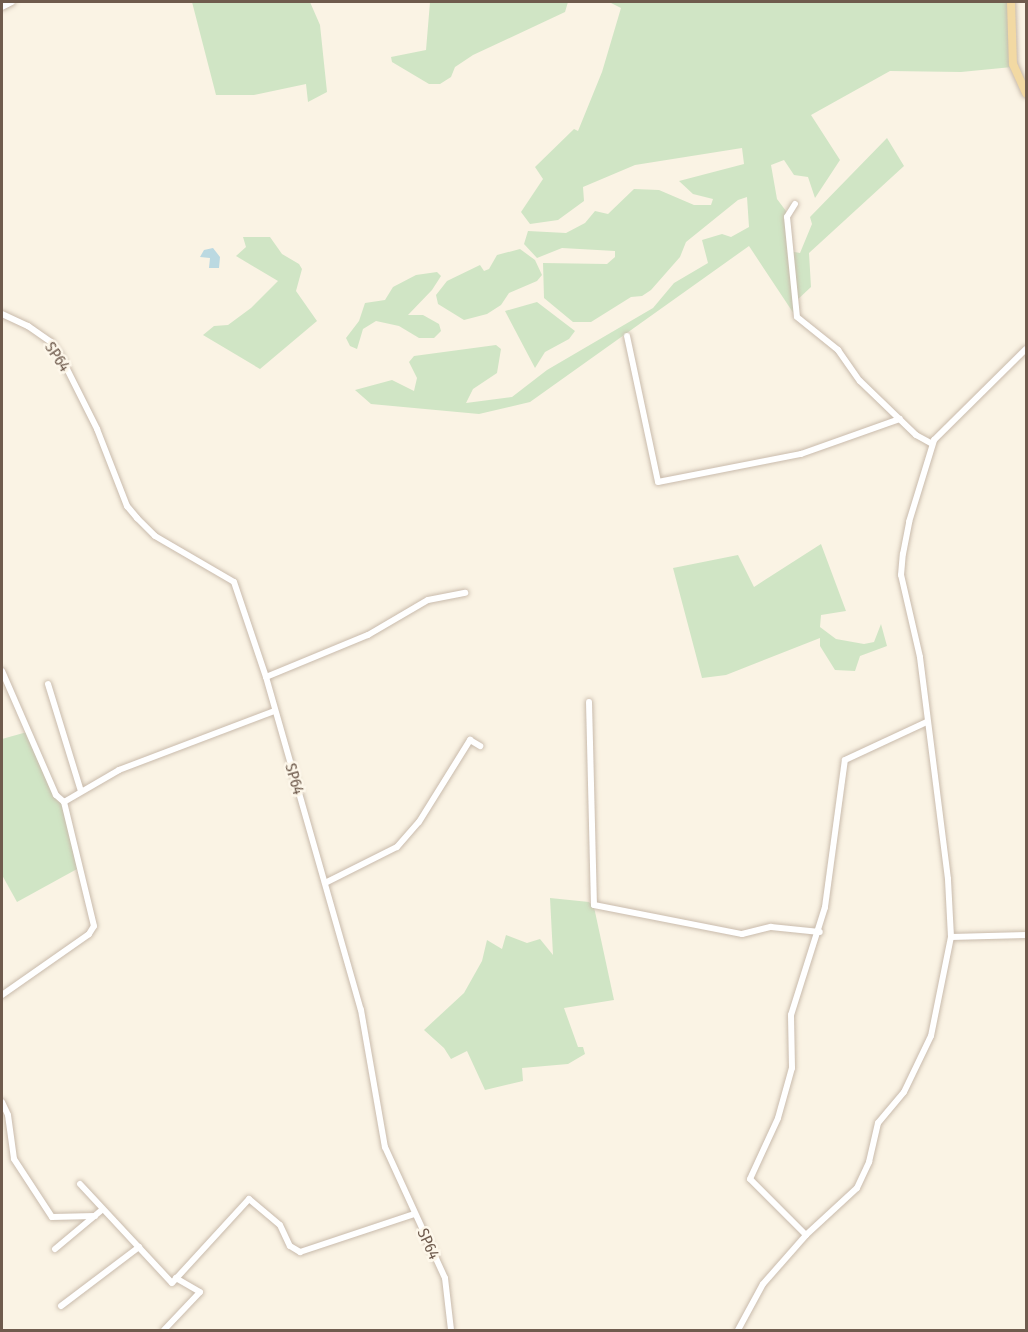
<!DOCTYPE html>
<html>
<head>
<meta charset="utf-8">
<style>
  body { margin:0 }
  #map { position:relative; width:1028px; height:1332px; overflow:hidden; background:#faf3e4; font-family:"Fira Sans Condensed",sans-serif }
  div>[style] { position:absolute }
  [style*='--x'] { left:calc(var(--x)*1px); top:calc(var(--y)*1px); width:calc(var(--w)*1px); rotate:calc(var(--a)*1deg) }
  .green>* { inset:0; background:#d0e5c5 }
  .water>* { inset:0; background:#bbd9e1 }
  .roads { filter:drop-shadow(0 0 2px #c9bbac) drop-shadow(0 0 2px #c9bbac) }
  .minor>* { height:6px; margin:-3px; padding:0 3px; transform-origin:3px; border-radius:3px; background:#fff }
  .major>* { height:8px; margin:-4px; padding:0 4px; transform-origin:4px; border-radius:4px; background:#f2d9a3 }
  span { translate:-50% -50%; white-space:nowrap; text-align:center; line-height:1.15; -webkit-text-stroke:5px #fdf7ea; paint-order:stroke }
  .street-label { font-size:16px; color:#6f5b4d }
  .frame { position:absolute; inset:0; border:3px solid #6f5b4d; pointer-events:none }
</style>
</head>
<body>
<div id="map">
  <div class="green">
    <div style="clip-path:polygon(192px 2px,310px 2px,320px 25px,327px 92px,308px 102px,306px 84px,254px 95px,216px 95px)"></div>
    <div style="clip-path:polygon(430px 2px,568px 2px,565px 12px,473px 55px,455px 67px,451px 77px,440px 84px,429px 84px,392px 62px,391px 57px,426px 50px)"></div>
    <div style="clip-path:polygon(609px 2px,1010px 2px,1008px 32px,1012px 67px,961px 72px,890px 71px,811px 115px,840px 160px,815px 198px,808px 177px,794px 175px,784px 160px,771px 165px,777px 199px,786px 211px,789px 251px,800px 253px,812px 224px,810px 217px,887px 138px,904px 166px,809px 253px,811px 287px,796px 301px,797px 313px,794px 314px,749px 246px,530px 402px,479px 414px,371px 404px,355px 390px,392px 380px,414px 391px,417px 378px,409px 362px,414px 356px,496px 345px,501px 349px,497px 373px,473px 389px,466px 403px,512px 397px,547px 370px,653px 308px,674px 283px,708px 263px,702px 240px,722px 234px,731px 237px,749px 227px,747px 197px,738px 200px,686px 242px,680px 257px,651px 290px,642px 296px,631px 297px,591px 322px,573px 322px,544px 298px,543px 263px,607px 264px,615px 257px,615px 251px,562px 248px,537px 258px,524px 244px,528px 231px,566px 233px,585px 223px,595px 211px,608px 214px,634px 189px,659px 190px,694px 205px,711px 205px,713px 199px,693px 194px,679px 181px,744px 164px,742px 148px,635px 165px,583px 187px,584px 201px,558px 220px,530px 224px,521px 212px,543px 179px,535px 167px,574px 129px,578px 131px,602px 72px,621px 8px)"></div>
    <div style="clip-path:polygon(243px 237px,270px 237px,282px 254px,299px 264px,302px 269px,296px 291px,317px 321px,260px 369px,203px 335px,214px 326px,228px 325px,251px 308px,278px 281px,236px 256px,246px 247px)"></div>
    <div style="clip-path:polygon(520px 249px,535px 260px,542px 275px,537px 281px,509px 293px,501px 305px,487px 314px,464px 320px,438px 304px,436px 295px,447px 281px,480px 265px,484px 271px,489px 269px,497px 255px)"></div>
    <div style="clip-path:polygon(437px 272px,441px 276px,432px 290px,408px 315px,423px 315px,439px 324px,441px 331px,434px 338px,419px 338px,399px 326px,376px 321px,363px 329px,357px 349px,350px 346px,346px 338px,359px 321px,365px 303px,385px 300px,393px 287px,416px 275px)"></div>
    <div style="clip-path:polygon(537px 302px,575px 331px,569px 339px,545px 352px,535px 368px,505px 311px)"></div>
    <div style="clip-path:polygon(821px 544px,846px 611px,821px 615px,820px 627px,836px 639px,864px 644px,874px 642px,881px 624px,887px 646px,860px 656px,855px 671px,835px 670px,820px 646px,820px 638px,726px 675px,702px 678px,673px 568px,738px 555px,754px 587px)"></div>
    <div style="clip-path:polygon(27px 732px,63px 804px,77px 869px,17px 902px,2px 875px,2px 739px)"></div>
    <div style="clip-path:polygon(550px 898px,589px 902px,594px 907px,614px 1000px,564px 1008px,578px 1047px,583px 1047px,585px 1054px,568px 1064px,522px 1068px,523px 1081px,485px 1090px,467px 1051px,451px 1059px,444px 1048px,424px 1030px,464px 993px,482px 961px,487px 940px,502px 949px,506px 935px,527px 943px,540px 939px,553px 955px)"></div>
  </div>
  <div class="water">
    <div style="clip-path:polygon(213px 248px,220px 257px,219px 268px,209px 268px,210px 258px,200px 257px,204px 250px)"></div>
  </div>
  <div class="roads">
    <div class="minor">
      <div style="--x:2;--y:7;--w:11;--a:-27"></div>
      <div style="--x:795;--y:204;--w:15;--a:122"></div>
      <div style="--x:787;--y:217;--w:100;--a:84.3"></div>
      <div style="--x:797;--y:317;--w:53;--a:38.8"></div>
      <div style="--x:838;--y:350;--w:38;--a:55"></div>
      <div style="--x:860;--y:381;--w:78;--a:44"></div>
      <div style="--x:916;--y:435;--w:18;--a:29"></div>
      <div style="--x:2;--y:314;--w:29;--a:25"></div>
      <div style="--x:28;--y:326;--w:28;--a:35"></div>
      <div style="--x:51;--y:342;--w:16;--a:55"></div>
      <div style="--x:60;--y:355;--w:83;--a:63.4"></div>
      <div style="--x:97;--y:429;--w:83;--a:68.7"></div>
      <div style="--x:127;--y:506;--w:16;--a:50"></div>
      <div style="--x:137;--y:518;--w:25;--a:45"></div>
      <div style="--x:155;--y:536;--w:91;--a:30.2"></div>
      <div style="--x:234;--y:582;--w:100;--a:71.4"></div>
      <div style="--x:266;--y:677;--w:346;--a:74.1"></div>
      <div style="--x:361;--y:1010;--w:139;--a:80.1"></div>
      <div style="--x:385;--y:1147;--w:144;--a:65.4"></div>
      <div style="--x:445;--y:1278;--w:52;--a:83.4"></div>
      <div style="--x:627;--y:336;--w:149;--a:78"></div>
      <div style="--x:658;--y:482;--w:146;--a:-11.1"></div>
      <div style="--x:801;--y:454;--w:105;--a:-19.5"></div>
      <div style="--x:2;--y:671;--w:135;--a:66.5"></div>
      <div style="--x:56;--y:795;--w:11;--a:41"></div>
      <div style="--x:266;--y:677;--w:110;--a:-22.4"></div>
      <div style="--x:368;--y:635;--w:69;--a:-30.3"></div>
      <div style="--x:428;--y:600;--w:38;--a:-11"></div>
      <div style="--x:48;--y:684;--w:112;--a:72.9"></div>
      <div style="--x:589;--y:702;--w:203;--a:88.6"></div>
      <div style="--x:594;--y:905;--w:151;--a:11.1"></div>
      <div style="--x:742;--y:934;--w:30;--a:-14"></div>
      <div style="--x:771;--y:927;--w:49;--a:5.8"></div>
      <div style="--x:325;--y:883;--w:80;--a:-26.6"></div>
      <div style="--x:397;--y:847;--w:33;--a:-49"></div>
      <div style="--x:419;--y:822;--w:97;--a:-58.1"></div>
      <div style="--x:470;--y:740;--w:12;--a:31"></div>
      <div style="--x:951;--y:937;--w:75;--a:-1.5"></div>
      <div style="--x:2;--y:995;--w:106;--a:-35"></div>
      <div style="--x:89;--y:934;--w:9;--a:-58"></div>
      <div style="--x:94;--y:926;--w:128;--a:-103.6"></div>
      <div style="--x:64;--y:802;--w:64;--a:-30.2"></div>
      <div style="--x:119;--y:770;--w:166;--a:-20.8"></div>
      <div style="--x:2;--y:1102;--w:14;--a:65"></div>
      <div style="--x:8;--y:1115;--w:44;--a:82.2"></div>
      <div style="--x:14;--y:1159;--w:69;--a:56.8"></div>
      <div style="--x:52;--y:1217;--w:43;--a:-1.3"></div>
      <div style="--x:80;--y:1184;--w:135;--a:47.1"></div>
      <div style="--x:172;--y:1283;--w:114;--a:-47.5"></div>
      <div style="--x:249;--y:1199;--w:40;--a:40"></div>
      <div style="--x:280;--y:1225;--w:23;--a:65"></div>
      <div style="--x:290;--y:1246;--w:12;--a:31"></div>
      <div style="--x:300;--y:1252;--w:120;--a:-18.4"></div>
      <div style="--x:806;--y:1235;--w:79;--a:-135"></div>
      <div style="--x:750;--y:1179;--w:67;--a:-65.3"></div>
      <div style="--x:778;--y:1118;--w:52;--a:-74.4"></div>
      <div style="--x:792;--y:1068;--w:53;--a:-91.1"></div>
      <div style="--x:791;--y:1015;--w:113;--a:-72.5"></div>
      <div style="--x:825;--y:907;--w:148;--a:-82.3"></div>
      <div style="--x:845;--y:760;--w:90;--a:-24.9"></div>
      <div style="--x:55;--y:1249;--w:62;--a:-39.8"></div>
      <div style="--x:61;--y:1306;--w:98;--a:-37.1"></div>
      <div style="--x:164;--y:1330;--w:52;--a:-46.5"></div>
      <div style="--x:200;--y:1292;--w:28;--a:-150"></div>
      <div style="--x:738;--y:1330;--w:52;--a:-61.5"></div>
      <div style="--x:763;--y:1284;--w:65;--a:-48.7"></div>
      <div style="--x:806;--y:1235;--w:69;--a:-42.7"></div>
      <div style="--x:857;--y:1188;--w:29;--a:-65"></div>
      <div style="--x:869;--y:1162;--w:40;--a:-77"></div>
      <div style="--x:878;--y:1123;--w:40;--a:-50"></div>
      <div style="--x:904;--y:1092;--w:62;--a:-64.3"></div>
      <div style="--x:931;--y:1036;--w:101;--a:-78.6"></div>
      <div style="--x:951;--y:937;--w:58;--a:-93"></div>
      <div style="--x:948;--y:879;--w:224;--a:-97.2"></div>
      <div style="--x:920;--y:657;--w:84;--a:-103"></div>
      <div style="--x:901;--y:575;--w:21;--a:-85"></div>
      <div style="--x:903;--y:554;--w:33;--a:-79"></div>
      <div style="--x:909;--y:522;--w:86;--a:-73"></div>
      <div style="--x:934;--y:440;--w:129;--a:-44.7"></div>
    </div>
    <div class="major">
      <div style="--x:1011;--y:2;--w:62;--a:88.2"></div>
      <div style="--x:1013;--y:64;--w:32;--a:66"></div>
    </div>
  </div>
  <div class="street-label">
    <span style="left:57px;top:357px;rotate:56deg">SP64</span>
    <span style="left:294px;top:779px;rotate:74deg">SP64</span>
    <span style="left:428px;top:1244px;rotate:65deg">SP64</span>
  </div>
  <div class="frame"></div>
</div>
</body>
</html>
